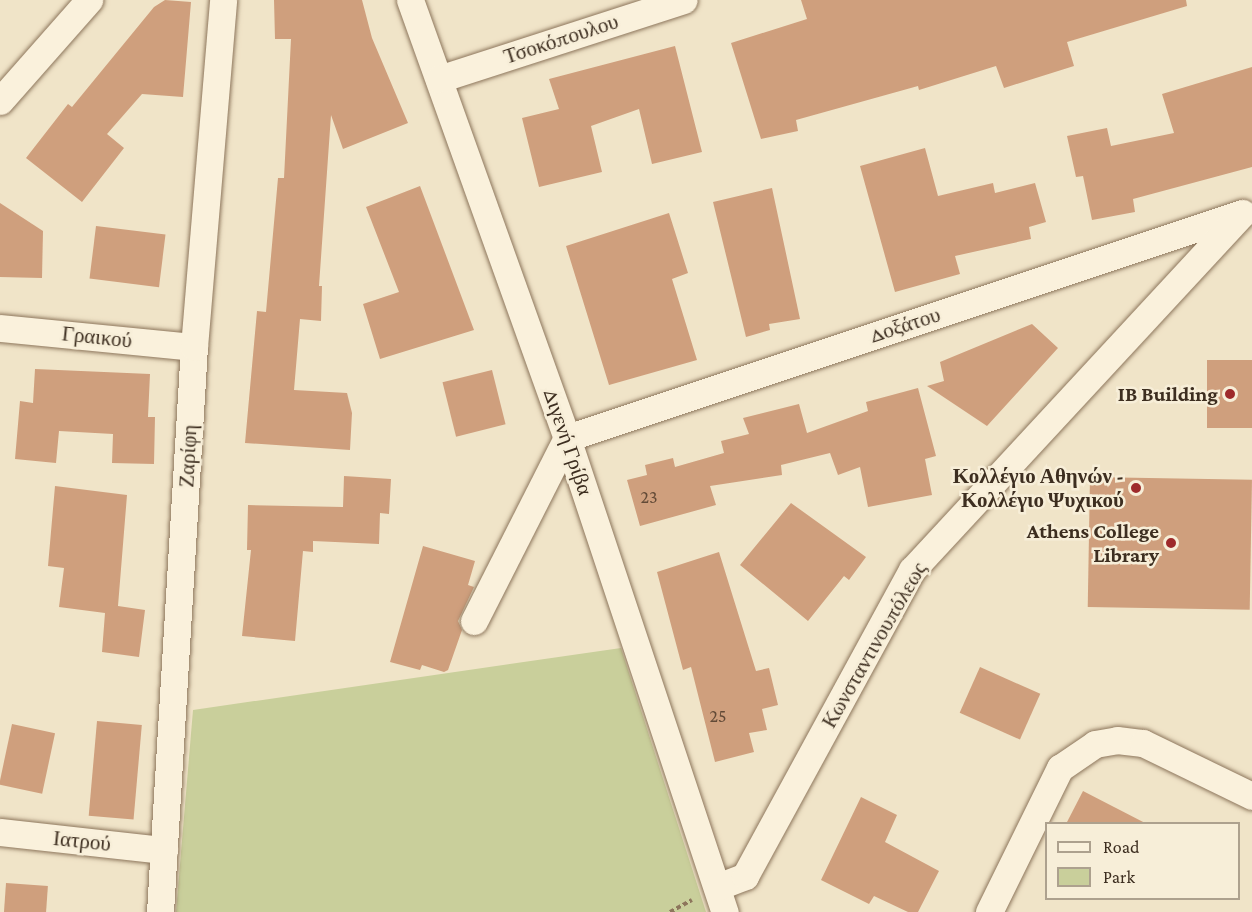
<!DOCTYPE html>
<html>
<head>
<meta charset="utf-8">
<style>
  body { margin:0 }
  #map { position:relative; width:1252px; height:912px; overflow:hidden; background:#f0e4c8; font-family:"Crimson Pro",serif }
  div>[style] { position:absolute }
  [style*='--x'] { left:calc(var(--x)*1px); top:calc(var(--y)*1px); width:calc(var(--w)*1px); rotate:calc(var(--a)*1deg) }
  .green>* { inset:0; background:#c9cf9b }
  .building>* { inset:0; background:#cf9f7d; transform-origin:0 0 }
  .path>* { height:4px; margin-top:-2px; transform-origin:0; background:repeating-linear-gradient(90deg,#8d765c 0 4.5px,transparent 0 7.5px) }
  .roads { filter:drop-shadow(0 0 2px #8d765c) drop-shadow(0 0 2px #8d765c) }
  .minor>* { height:27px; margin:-13.5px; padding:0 13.5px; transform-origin:13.5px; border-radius:13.5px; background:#faf1dc }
  .dots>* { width:16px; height:16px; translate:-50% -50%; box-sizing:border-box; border:3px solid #f7eed8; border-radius:50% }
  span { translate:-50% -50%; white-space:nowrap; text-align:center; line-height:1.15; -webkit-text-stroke:5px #f7eed8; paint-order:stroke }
  .number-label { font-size:18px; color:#624a37 }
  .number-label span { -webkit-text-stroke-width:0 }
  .street-label { font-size:21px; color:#3d2e20 }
  .poi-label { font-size:21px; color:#3d2e20; font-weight:700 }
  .right { translate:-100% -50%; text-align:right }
  .legend { position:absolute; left:1045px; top:822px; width:195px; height:78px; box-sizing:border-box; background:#f7eed8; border:2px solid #ada18e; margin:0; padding:8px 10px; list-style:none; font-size:18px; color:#3d2e20 }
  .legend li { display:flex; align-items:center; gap:12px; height:30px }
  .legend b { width:30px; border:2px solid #ada18e }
</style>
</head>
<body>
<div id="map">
  <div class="green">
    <div style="clip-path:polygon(621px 648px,706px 912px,176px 912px,193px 710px)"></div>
  </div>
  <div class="building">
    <div style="clip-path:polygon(165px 0,191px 2px,183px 97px,142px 94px,107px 134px,124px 148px,82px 202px,26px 158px,68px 104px,72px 107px,154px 7px)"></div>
    <div style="clip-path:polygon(274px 0,362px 0,372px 38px,408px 123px,343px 149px,331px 115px,319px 286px,322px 286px,321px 321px,300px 319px,294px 390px,347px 393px,352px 413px,350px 450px,245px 443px,257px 311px,266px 312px,278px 178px,284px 178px,291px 39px,275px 39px)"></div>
    <div style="clip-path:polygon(801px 0,1186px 0,1187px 6px,1067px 42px,1074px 66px,1004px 88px,996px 66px,919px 90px,918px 86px,796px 120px,798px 131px,761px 139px,731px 43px,807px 19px)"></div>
    <div style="clip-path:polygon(675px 46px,702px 152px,652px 164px,639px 109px,591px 126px,602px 172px,539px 187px,522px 118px,559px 109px,549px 79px)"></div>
    <div style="clip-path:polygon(1252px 67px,1252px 167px,1133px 199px,1135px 212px,1092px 220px,1083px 176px,1076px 177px,1067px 136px,1107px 128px,1111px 146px,1174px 133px,1162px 94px)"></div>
    <div style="clip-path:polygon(925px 148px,938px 196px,993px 183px,995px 193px,1035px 183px,1046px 222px,1029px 227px,1031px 239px,955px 256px,960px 274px,895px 292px,860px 166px)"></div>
    <div style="clip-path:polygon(420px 186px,474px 330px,380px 359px,363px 304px,399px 292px,366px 207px)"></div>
    <div style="clip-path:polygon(772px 188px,800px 319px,769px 324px,770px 330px,746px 337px,713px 202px)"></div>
    <div style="clip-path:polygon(0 203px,43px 231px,42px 278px,0 277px)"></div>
    <div style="clip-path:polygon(669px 213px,688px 273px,672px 279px,697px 360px,609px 385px,566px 246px)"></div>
    <div style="left:96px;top:226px;width:70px;height:53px;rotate:7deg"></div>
    <div style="clip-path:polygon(1032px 324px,1058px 348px,987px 426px,927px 386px,944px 381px,940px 362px)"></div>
    <div style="left:1207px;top:360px;width:45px;height:68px"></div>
    <div style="clip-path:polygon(35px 369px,150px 374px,148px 417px,155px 417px,154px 464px,112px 463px,113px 434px,59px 431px,56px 463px,15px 459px,20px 401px,33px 403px)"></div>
    <div style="left:492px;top:370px;width:56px;height:51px;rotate:76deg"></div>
    <div style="clip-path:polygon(918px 388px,936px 456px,925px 459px,932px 495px,868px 507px,860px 467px,838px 475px,830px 453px,781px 465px,782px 475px,710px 486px,716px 505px,640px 526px,627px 480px,647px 475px,645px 465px,673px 458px,675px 467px,724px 453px,721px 441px,749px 434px,743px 418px,799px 404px,807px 433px,868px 411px,866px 402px)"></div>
    <div style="clip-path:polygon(344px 476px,391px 479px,389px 514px,380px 513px,379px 544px,313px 541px,313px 552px,303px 551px,295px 641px,242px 636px,251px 550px,247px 550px,248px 505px,343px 507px)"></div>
    <div style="left:1090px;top:477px;width:162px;height:130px;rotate:1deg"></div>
    <div style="clip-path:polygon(55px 486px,127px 495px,118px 606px,145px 610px,139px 657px,102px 652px,105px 613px,59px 607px,64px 568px,48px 566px)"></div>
    <div style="clip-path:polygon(791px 503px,866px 557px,849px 580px,844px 576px,808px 621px,740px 565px)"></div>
    <div style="clip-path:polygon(423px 546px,475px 561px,468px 585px,474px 587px,458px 621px,462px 630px,448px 670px,444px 672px,422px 665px,420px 670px,390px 662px)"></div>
    <div style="clip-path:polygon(719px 552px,756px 671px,769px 668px,778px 705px,762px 709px,767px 730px,749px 733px,754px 752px,715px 762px,691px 667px,683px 670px,657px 572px)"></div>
    <div style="left:980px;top:667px;width:66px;height:50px;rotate:24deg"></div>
    <div style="left:97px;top:721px;width:45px;height:95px;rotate:5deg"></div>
    <div style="left:12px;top:724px;width:44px;height:62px;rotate:12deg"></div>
    <div style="clip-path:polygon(1083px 791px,1147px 824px,1066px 824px)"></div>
    <div style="clip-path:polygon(861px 797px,897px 815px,885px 842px,939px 871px,918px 912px,908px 912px,874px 896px,869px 904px,821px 880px)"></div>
    <div style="left:6px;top:883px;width:42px;height:29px;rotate:4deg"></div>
  </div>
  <div class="path">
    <div style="--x:670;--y:912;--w:25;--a:-29"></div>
  </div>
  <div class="roads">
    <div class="minor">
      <div style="--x:410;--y:0;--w:465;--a:70.3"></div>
      <div style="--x:567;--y:438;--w:500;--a:71.6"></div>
      <div style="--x:439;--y:79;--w:257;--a:-17.9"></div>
      <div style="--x:0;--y:101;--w:135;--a:-48.6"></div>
      <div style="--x:0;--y:328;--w:195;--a:5.6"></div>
      <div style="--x:474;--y:621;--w:205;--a:-63.1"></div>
      <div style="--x:567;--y:438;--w:712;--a:-18.43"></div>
      <div style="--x:0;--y:832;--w:165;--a:6.3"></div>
      <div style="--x:717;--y:887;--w:30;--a:-21"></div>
      <div style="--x:745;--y:876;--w:349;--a:-61.4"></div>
      <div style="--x:912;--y:570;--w:484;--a:-47.2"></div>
      <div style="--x:160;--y:912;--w:566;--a:-86.56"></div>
      <div style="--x:194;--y:347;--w:348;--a:-85.2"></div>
      <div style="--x:989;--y:912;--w:161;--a:-63.8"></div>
      <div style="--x:1060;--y:768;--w:42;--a:-34.4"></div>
      <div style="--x:1095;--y:744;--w:22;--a:-10"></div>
      <div style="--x:1117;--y:740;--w:26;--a:7"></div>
      <div style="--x:1143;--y:743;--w:121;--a:25.9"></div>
    </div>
  </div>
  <div class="dots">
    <div style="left:1230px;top:394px;background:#9e2a2b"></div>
    <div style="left:1136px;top:488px;background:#9e2a2b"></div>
    <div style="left:1171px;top:543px;background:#9e2a2b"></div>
  </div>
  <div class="number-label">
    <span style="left:649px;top:497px">23</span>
    <span style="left:718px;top:716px">25</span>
  </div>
  <div class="street-label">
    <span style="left:561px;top:39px;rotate:-18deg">Τσοκόπουλου</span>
    <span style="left:905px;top:325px;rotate:-18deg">Δοξάτου</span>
    <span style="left:97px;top:337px;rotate:6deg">Γραικού</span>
    <span style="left:568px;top:442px;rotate:71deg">Διγενή Γρίβα</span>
    <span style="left:188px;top:456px;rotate:-87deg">Ζαρίφη</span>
    <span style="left:874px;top:645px;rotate:-60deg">Κωνσταντινουπόλεως</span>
    <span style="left:82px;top:841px;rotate:6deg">Ιατρού</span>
  </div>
  <div class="poi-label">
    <span class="right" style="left:1218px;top:394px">IB Building</span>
    <span class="right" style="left:1124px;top:488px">Κολλέγιο Αθηνών -<br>Κολλέγιο Ψυχικού</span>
    <span class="right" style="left:1159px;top:543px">Athens College<br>Library</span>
  </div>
  <ul class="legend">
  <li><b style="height:8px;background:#faf1dc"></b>Road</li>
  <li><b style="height:16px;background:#c9cf9b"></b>Park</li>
  </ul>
</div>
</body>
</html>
